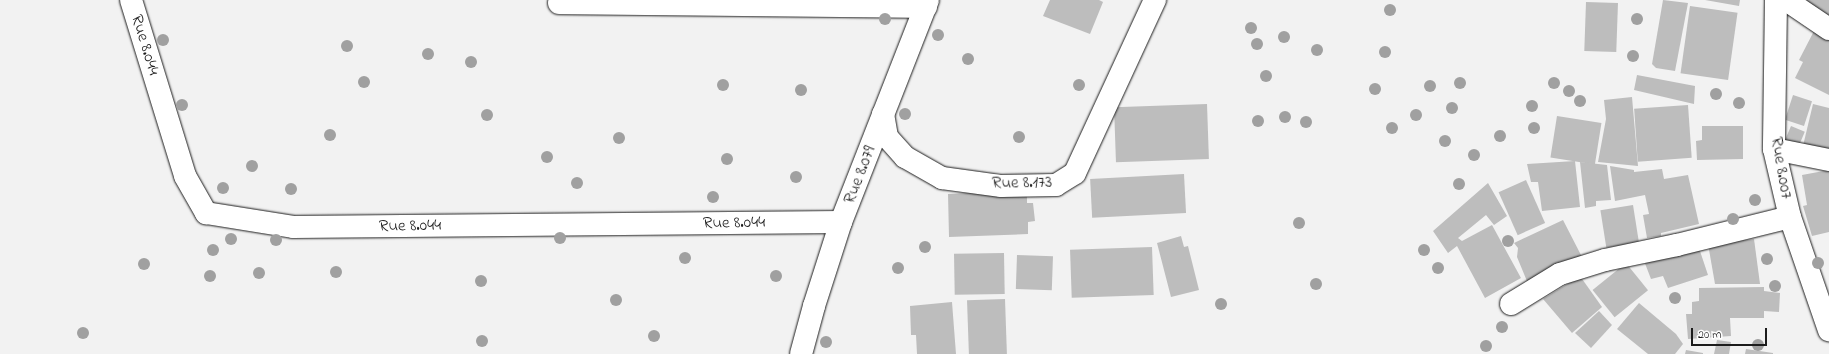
<!DOCTYPE html>
<html>
<head>
<meta charset="utf-8">
<style>
  body { margin:0 }
  #map { position:relative; width:1829px; height:354px; overflow:hidden; background:#f2f2f2; font-family:"Indie Flower",sans-serif }
  div>[style] { position:absolute }
  [style*='--x'] { left:calc(var(--x)*1px); top:calc(var(--y)*1px); width:calc(var(--w)*1px); rotate:calc(var(--a)*1deg) }
  .building>* { inset:0; background:#bdbdbd; transform-origin:0 0 }
  .roads { filter:drop-shadow(0 0 1px #1c1c1c) drop-shadow(0 0 1px #1c1c1c) }
  .minor>* { height:22px; margin:-11px; padding:0 11px; transform-origin:11px; border-radius:11px; background:#fff }
  .trees>* { width:12px; height:12px; margin:-6px; border-radius:50%; background:#a0a0a0 }
  span { translate:-50% -50%; white-space:nowrap; text-align:center; line-height:1.15; -webkit-text-stroke:4px #fff; paint-order:stroke }
  .street-label { font-size:17px; color:#1c1c1c }
  .scale { position:absolute; left:1691px; top:328px; width:76px; height:18px; box-sizing:border-box; border:2px solid #1c1c1c; border-top:0; padding-left:5px; font-size:12px; line-height:14px; white-space:nowrap; color:#1c1c1c; -webkit-text-stroke:3px #fff; paint-order:stroke }
</style>
</head>
<body>
<div id="map">
  <div class="building">
    <div style="clip-path:polygon(1050px 0,1099px 0,1103px 2px,1090px 34px,1043px 16px)"></div>
    <div style="clip-path:polygon(1663px 0,1688px 3px,1675px 71px,1656px 68px,1652px 64px)"></div>
    <div style="clip-path:polygon(1705px 0,1740px 0,1739px 6px)"></div>
    <div style="clip-path:polygon(1807px 0,1829px 0,1829px 19px,1804px 6px)"></div>
    <div style="left:1586px;top:2px;width:32px;height:49px;rotate:2deg"></div>
    <div style="left:1690px;top:6px;width:48px;height:68px;rotate:8deg"></div>
    <div style="clip-path:polygon(1814px 31px,1829px 38px,1829px 95px,1795px 78px,1803px 62px,1799px 60px)"></div>
    <div style="clip-path:polygon(1637px 75px,1695px 86px,1694px 104px,1634px 90px)"></div>
    <div style="left:1793px;top:95px;width:20px;height:26px;rotate:18deg"></div>
    <div style="clip-path:polygon(1632px 97px,1638px 166px,1598px 162px,1606px 119px,1604px 100px)"></div>
    <div style="left:1207px;top:104px;width:55px;height:93px;rotate:88deg"></div>
    <div style="clip-path:polygon(1813px 104px,1829px 108px,1829px 150px,1802px 150px)"></div>
    <div style="left:1688px;top:105px;width:53px;height:54px;rotate:86deg"></div>
    <div style="left:1557px;top:116px;width:45px;height:42px;rotate:9deg"></div>
    <div style="clip-path:polygon(1702px 126px,1743px 126px,1743px 159px,1697px 160px,1696px 141px,1702px 140px)"></div>
    <div style="left:1791px;top:126px;width:15px;height:16px;rotate:23deg"></div>
    <div style="clip-path:polygon(1575px 161px,1580px 207px,1542px 211px,1538px 182px,1531px 182px,1527px 164px)"></div>
    <div style="clip-path:polygon(1580px 162px,1607px 165px,1611px 200px,1596px 201px,1596px 206px,1585px 208px)"></div>
    <div style="clip-path:polygon(1610px 166px,1634px 170px,1634px 172px,1662px 169px,1664px 179px,1688px 175px,1699px 224px,1661px 233px,1661px 236px,1647px 238px,1643px 215px,1649px 214px,1645px 195px,1615px 201px)"></div>
    <div style="clip-path:polygon(1829px 170px,1829px 232px,1812px 236px,1803px 206px,1807px 205px,1802px 175px)"></div>
    <div style="left:1184px;top:174px;width:39px;height:94px;rotate:87deg"></div>
    <div style="left:1526px;top:180px;width:47px;height:30px;rotate:66deg"></div>
    <div style="clip-path:polygon(1488px 183px,1507px 216px,1494px 225px,1486px 215px,1458px 238px,1462px 241px,1492px 225px,1521px 278px,1485px 298px,1457px 246px,1448px 253px,1433px 231px)"></div>
    <div style="clip-path:polygon(1027px 190px,1027px 203px,1033px 203px,1035px 221px,1028px 222px,1028px 234px,949px 237px,948px 194px)"></div>
    <div style="left:1633px;top:205px;width:38px;height:33px;rotate:81deg"></div>
    <div style="clip-path:polygon(1563px 220px,1582px 257px,1529px 286px,1517px 257px,1518px 248px,1514px 243px)"></div>
    <div style="clip-path:polygon(1181px 236px,1184px 247px,1188px 246px,1199px 290px,1171px 297px,1157px 243px)"></div>
    <div style="clip-path:polygon(1696px 239px,1708px 275px,1668px 288px,1663px 276px,1651px 279px,1641px 253px)"></div>
    <div style="clip-path:polygon(1754px 239px,1760px 284px,1715px 284px,1708px 244px)"></div>
    <div style="left:1152px;top:247px;width:48px;height:82px;rotate:88deg"></div>
    <div style="left:1004px;top:253px;width:41px;height:50px;rotate:89deg"></div>
    <div style="left:1017px;top:255px;width:36px;height:34px;rotate:2deg"></div>
    <div style="left:1626px;top:263px;width:35px;height:43px;rotate:51deg"></div>
    <div style="clip-path:polygon(1580px 276px,1602px 307px,1572px 333px,1543px 299px)"></div>
    <div style="clip-path:polygon(1764px 287px,1764px 291px,1780px 293px,1779px 312px,1764px 311px,1764px 318px,1730px 318px,1731px 336px,1688px 339px,1686px 314px,1692px 314px,1692px 302px,1699px 301px,1699px 288px)"></div>
    <div style="left:1005px;top:299px;width:55px;height:38px;rotate:88deg"></div>
    <div style="clip-path:polygon(952px 302px,956px 354px,917px 354px,916px 335px,911px 335px,910px 306px)"></div>
    <div style="clip-path:polygon(1639px 303px,1676px 334px,1683px 344px,1675px 354px,1648px 354px,1617px 329px)"></div>
    <div style="clip-path:polygon(1599px 311px,1612px 325px,1591px 348px,1575px 333px)"></div>
    <div style="clip-path:polygon(1717px 340px,1731px 342px,1729px 354px,1714px 354px)"></div>
    <div style="clip-path:polygon(1746px 349px,1773px 353px,1773px 354px,1745px 354px)"></div>
    <div style="clip-path:polygon(1686px 350px,1703px 353px,1703px 354px,1685px 354px)"></div>
  </div>
  <div class="roads">
    <div class="minor">
      <div style="--x:131;--y:0;--w:184;--a:72.9"></div>
      <div style="--x:185;--y:176;--w:43;--a:60.4"></div>
      <div style="--x:206;--y:213;--w:88;--a:9.1"></div>
      <div style="--x:293;--y:227;--w:548;--a:-0.52"></div>
      <div style="--x:1776;--y:0;--w:149;--a:90.8"></div>
      <div style="--x:1774;--y:149;--w:70;--a:76.8"></div>
      <div style="--x:1790;--y:217;--w:120;--a:71"></div>
      <div style="--x:1786;--y:0;--w:52;--a:34"></div>
      <div style="--x:559;--y:3;--w:367;--a:0.6"></div>
      <div style="--x:883;--y:114;--w:23;--a:80"></div>
      <div style="--x:887;--y:137;--w:27;--a:48"></div>
      <div style="--x:905;--y:157;--w:43;--a:29.6"></div>
      <div style="--x:942;--y:178;--w:60;--a:7.7"></div>
      <div style="--x:1001;--y:186;--w:55;--a:-1"></div>
      <div style="--x:1056;--y:185;--w:22;--a:-32"></div>
      <div style="--x:1075;--y:173;--w:191;--a:-65.2"></div>
      <div style="--x:1774;--y:149;--w:56;--a:11.3"></div>
      <div style="--x:1511;--y:304;--w:57;--a:-31.5"></div>
      <div style="--x:1560;--y:274;--w:47;--a:-17.3"></div>
      <div style="--x:1605;--y:260;--w:74;--a:-11.8"></div>
      <div style="--x:1677;--y:245;--w:116;--a:-13.9"></div>
      <div style="--x:801;--y:354;--w:50;--a:-74.8"></div>
      <div style="--x:814;--y:306;--w:88;--a:-72.2"></div>
      <div style="--x:841;--y:222;--w:238;--a:-68.6"></div>
    </div>
  </div>
  <div class="trees">
    <div style="left:1390px;top:10px"></div>
    <div style="left:885px;top:19px"></div>
    <div style="left:1637px;top:19px"></div>
    <div style="left:1251px;top:28px"></div>
    <div style="left:938px;top:35px"></div>
    <div style="left:1284px;top:37px"></div>
    <div style="left:163px;top:40px"></div>
    <div style="left:1257px;top:44px"></div>
    <div style="left:347px;top:46px"></div>
    <div style="left:1317px;top:50px"></div>
    <div style="left:1385px;top:52px"></div>
    <div style="left:428px;top:54px"></div>
    <div style="left:1633px;top:56px"></div>
    <div style="left:968px;top:59px"></div>
    <div style="left:471px;top:62px"></div>
    <div style="left:1266px;top:76px"></div>
    <div style="left:364px;top:82px"></div>
    <div style="left:1460px;top:83px"></div>
    <div style="left:1554px;top:83px"></div>
    <div style="left:723px;top:85px"></div>
    <div style="left:1079px;top:85px"></div>
    <div style="left:1430px;top:86px"></div>
    <div style="left:1375px;top:89px"></div>
    <div style="left:801px;top:90px"></div>
    <div style="left:1569px;top:91px"></div>
    <div style="left:1716px;top:94px"></div>
    <div style="left:1580px;top:101px"></div>
    <div style="left:1739px;top:103px"></div>
    <div style="left:182px;top:105px"></div>
    <div style="left:1532px;top:106px"></div>
    <div style="left:1452px;top:108px"></div>
    <div style="left:905px;top:114px"></div>
    <div style="left:487px;top:115px"></div>
    <div style="left:1416px;top:115px"></div>
    <div style="left:1285px;top:117px"></div>
    <div style="left:1258px;top:121px"></div>
    <div style="left:1306px;top:122px"></div>
    <div style="left:1392px;top:128px"></div>
    <div style="left:1534px;top:128px"></div>
    <div style="left:330px;top:135px"></div>
    <div style="left:1500px;top:136px"></div>
    <div style="left:1019px;top:137px"></div>
    <div style="left:619px;top:138px"></div>
    <div style="left:1445px;top:141px"></div>
    <div style="left:1474px;top:155px"></div>
    <div style="left:547px;top:157px"></div>
    <div style="left:727px;top:159px"></div>
    <div style="left:252px;top:166px"></div>
    <div style="left:796px;top:177px"></div>
    <div style="left:577px;top:183px"></div>
    <div style="left:1459px;top:184px"></div>
    <div style="left:223px;top:188px"></div>
    <div style="left:291px;top:189px"></div>
    <div style="left:713px;top:197px"></div>
    <div style="left:1755px;top:200px"></div>
    <div style="left:1733px;top:219px"></div>
    <div style="left:1299px;top:223px"></div>
    <div style="left:560px;top:238px"></div>
    <div style="left:231px;top:239px"></div>
    <div style="left:276px;top:240px"></div>
    <div style="left:1508px;top:241px"></div>
    <div style="left:925px;top:247px"></div>
    <div style="left:213px;top:250px"></div>
    <div style="left:1424px;top:250px"></div>
    <div style="left:685px;top:258px"></div>
    <div style="left:1767px;top:259px"></div>
    <div style="left:1818px;top:263px"></div>
    <div style="left:144px;top:264px"></div>
    <div style="left:898px;top:268px"></div>
    <div style="left:1438px;top:268px"></div>
    <div style="left:336px;top:272px"></div>
    <div style="left:259px;top:273px"></div>
    <div style="left:210px;top:276px"></div>
    <div style="left:776px;top:276px"></div>
    <div style="left:481px;top:281px"></div>
    <div style="left:1316px;top:284px"></div>
    <div style="left:1775px;top:286px"></div>
    <div style="left:1675px;top:298px"></div>
    <div style="left:616px;top:300px"></div>
    <div style="left:1221px;top:304px"></div>
    <div style="left:1502px;top:327px"></div>
    <div style="left:83px;top:333px"></div>
    <div style="left:654px;top:336px"></div>
    <div style="left:482px;top:341px"></div>
    <div style="left:826px;top:342px"></div>
    <div style="left:1758px;top:345px"></div>
    <div style="left:1486px;top:346px"></div>
  </div>
  <div class="street-label">
    <span style="left:145px;top:45px;rotate:73deg">Rue 8.044</span>
    <span style="left:1781px;top:168px;rotate:80deg">Rue 8.007</span>
    <span style="left:860px;top:175px;rotate:-69deg">Rue 8.079</span>
    <span style="left:1022px;top:183px;rotate:-1deg">Rue 8.173</span>
    <span style="left:734px;top:223px;rotate:-1deg">Rue 8.044</span>
    <span style="left:410px;top:226px;rotate:-1deg">Rue 8.044</span>
  </div>
  <div class="scale">20 m</div>
</div>
</body>
</html>
